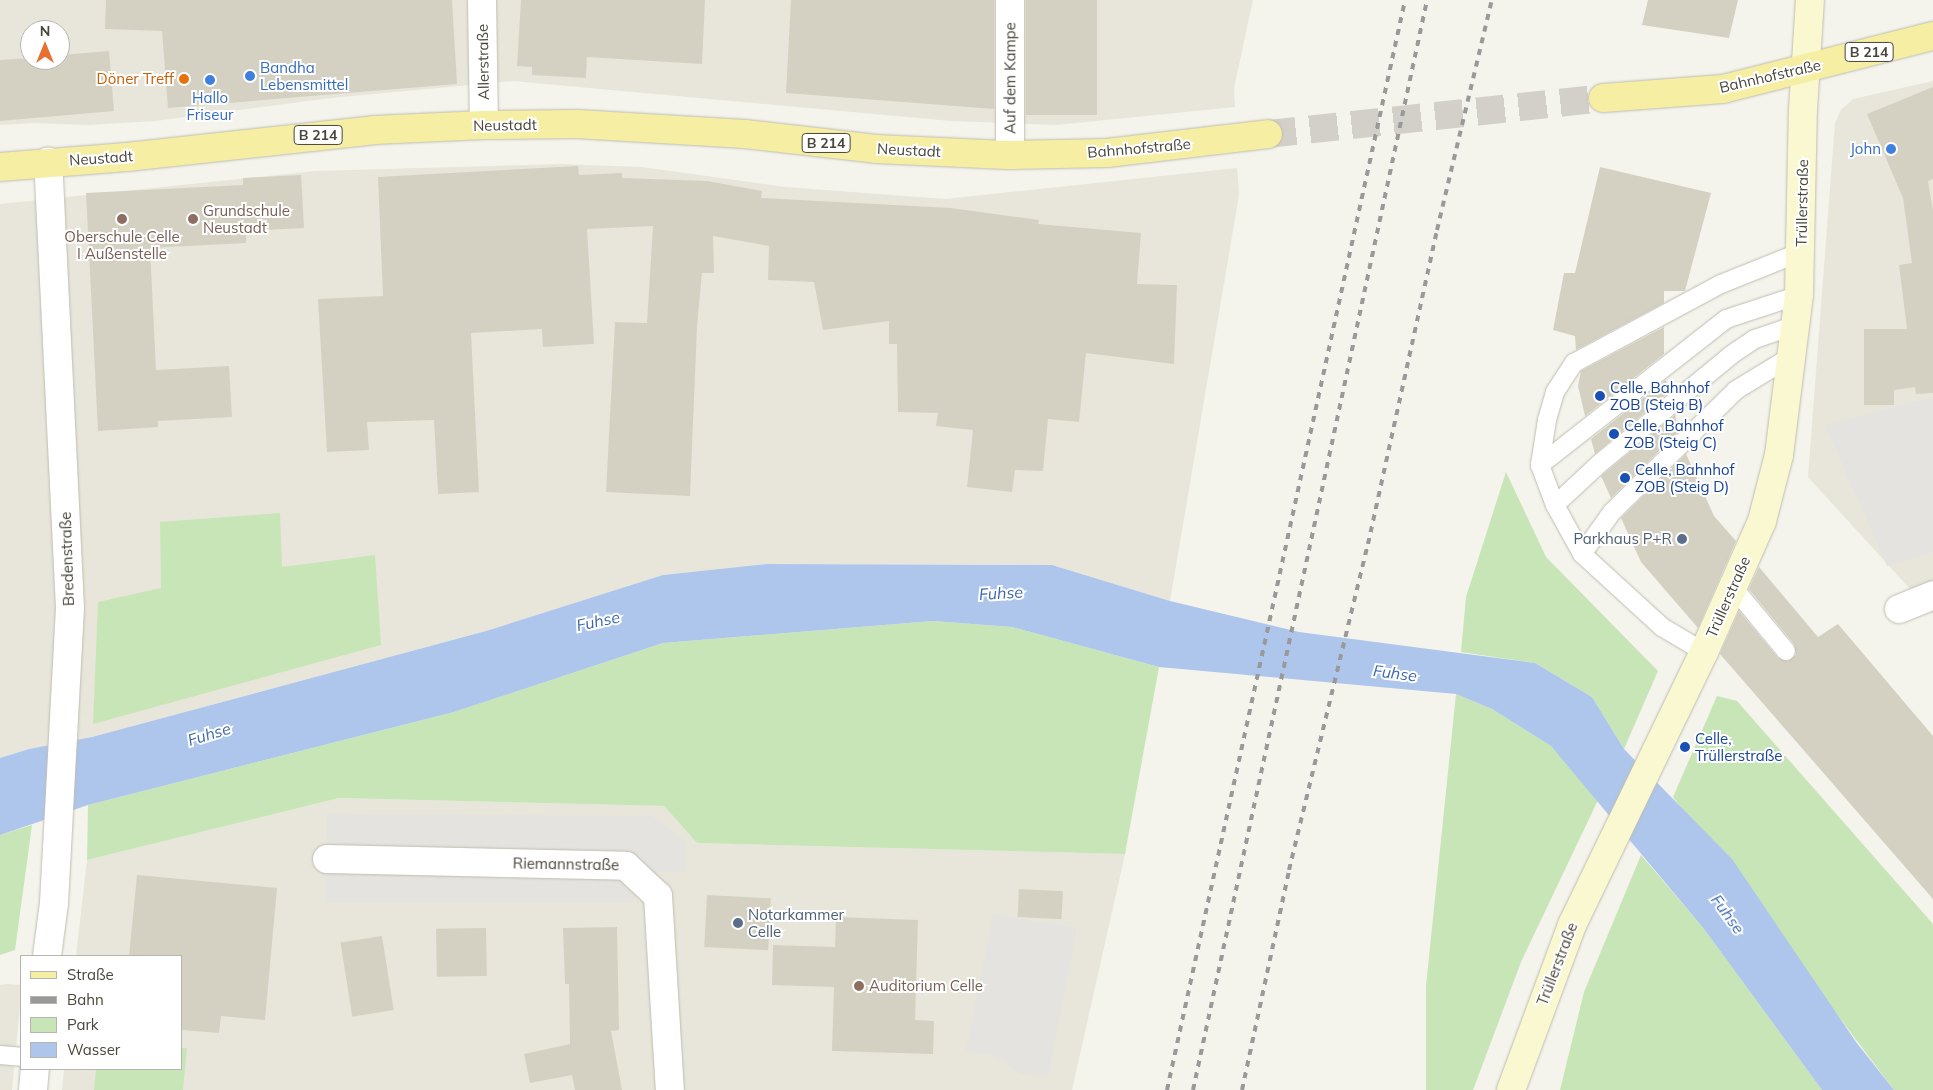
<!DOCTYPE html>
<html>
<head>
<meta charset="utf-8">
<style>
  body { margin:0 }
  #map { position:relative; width:1933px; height:1090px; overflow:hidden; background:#f4f3ec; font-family:Mulish,sans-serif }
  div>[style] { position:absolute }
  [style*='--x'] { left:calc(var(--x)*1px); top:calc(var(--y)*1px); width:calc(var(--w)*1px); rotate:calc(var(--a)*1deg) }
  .residential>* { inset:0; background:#e8e6da }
  .green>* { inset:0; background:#c8e5b8 }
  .parking>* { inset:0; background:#e4e3df }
  .water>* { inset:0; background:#aec6eb }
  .building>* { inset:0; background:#d5d1c2; transform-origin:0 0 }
  .primary-tunnel>* { height:28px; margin-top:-14px; transform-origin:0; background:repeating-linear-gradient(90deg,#d2d0c8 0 28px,transparent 0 42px) }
  .roads { filter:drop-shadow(0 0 1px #bfbdaf) drop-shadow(0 0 1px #bfbdaf) }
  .lane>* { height:18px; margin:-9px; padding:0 9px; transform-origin:9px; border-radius:9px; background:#fff }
  .street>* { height:28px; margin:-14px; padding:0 14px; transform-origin:14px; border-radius:14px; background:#fff }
  .secondary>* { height:28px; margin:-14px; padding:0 14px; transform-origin:14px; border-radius:14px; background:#faf8d0 }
  .primary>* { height:28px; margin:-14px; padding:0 14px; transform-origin:14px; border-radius:14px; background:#f6eea3 }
  .rail>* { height:4px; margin-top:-2px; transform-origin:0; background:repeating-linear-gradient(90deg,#999 0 6px,transparent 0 12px) }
  .dots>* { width:14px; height:14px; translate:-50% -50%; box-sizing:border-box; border:2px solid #fff; border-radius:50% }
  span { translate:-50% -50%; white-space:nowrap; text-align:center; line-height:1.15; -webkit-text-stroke:4px #fff; paint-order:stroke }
  .shield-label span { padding:1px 4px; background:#fff; border:1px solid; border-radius:4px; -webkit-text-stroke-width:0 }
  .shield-label { font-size:14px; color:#48453a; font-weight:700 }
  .street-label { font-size:15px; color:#48453a }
  .shop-label { font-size:15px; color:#366cbe }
  .left { translate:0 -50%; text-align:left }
  .right { translate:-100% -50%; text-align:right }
  .food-label { font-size:15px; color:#c56008 }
  .education-label { font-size:15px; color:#785e54 }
  .transit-label { font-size:15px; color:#164399 }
  .service-label { font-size:15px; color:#4e5e75 }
  .water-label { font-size:16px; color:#3b67ac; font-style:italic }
  .legend { position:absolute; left:20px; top:955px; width:162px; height:115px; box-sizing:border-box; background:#fff; border:1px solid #b6b5b0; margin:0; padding:6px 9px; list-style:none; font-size:15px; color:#48453a }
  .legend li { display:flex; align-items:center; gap:10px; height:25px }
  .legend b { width:25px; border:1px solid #b6b5b0 }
  .north { position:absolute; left:20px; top:20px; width:50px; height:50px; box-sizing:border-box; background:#fff; border:1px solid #b6b5b0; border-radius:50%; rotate:0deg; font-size:14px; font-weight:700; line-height:20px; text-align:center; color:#48453a }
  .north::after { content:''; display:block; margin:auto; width:18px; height:22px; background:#e76f30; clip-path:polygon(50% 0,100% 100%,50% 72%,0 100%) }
</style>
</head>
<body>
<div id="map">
  <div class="residential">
    <div style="clip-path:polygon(evenodd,0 0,1253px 0,1234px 88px,1235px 107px,1056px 125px,951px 121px,513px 81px,331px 98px,155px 121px,88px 125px,35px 123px,0 125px,0 0,30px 30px,60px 30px,60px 60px,30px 60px,30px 30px)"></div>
    <div style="clip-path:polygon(1933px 81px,1933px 614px,1808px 477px,1835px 123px,1841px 110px,1853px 99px)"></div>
    <div style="clip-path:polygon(559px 164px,642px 167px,785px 187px,945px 199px,1237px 168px,1239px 195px,1170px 601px,1052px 565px,767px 564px,663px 575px,486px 631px,92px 737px,29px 749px,0 758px,0 204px,315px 171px)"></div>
    <div style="clip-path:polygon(339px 798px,664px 806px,697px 843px,1125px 854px,1072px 1090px,62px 1090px,64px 1069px,181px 1069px,181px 956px,76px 956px,87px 860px)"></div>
    <div style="clip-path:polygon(7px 984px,21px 985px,21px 996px,12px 1090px,0 1090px,0 985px)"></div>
  </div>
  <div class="green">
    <div style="clip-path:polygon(1506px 472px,1546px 557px,1658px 671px,1624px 749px,1592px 697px,1535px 663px,1461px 652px,1466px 597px)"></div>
    <div style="clip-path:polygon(280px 513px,282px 567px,375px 555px,381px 645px,93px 724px,98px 602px,161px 588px,160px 522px)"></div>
    <div style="clip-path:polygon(933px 621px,1012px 627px,1159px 667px,1125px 854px,697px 843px,664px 806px,339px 798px,87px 860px,88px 805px,454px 712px,663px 643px)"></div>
    <div style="clip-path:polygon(1456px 694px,1492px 709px,1551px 746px,1598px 800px,1521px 962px,1473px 1090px,1426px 1090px,1426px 986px)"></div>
    <div style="clip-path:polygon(1717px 696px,1737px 701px,1933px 924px,1933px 1090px,1894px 1090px,1673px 797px)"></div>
    <div style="clip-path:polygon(32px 825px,15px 950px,0 955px,0 835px)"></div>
    <div style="clip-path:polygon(1641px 855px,1704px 929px,1822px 1090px,1560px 1090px,1584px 992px)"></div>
    <div style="clip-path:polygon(181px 1048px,187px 1048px,183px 1090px,94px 1090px,96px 1069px,181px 1069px)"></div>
  </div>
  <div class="parking">
    <div style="clip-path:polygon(1933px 397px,1933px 552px,1887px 566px,1825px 425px)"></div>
    <div style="clip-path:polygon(327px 814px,652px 816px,686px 842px,686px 872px,657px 872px,630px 903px,325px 903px)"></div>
    <div style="clip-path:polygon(993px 914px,1077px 928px,1048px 1077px,1019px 1073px,993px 1055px,966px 1051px)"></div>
  </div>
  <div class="water">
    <div style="clip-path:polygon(767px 564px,1052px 565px,1170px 601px,1299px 632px,1535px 663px,1592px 697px,1624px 749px,1732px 859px,1856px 1042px,1894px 1090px,1822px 1090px,1704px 929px,1551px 746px,1492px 709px,1456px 694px,1159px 667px,1012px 627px,933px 621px,663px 643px,454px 712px,88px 805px,0 835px,0 758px,29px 749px,92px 737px,486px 631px,663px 575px)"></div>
  </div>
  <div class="building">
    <div style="clip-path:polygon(106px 0,452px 0,457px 84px,168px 108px,162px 31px,105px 29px)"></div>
    <div style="clip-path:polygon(521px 0,705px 0,702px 64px,587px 57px,586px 78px,532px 75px,532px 67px,517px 66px)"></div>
    <div style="clip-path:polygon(791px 0,994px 0,994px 109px,786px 93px)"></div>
    <div style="left:1026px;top:0;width:71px;height:115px"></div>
    <div style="clip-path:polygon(1648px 0,1738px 0,1729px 38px,1642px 25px)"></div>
    <div style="clip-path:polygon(109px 51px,114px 111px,0 121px,0 60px,30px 58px,60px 60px,60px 55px)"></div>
    <div style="clip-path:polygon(1933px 87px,1933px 179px,1928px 181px,1933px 211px,1933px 393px,1916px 394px,1915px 387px,1894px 390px,1894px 405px,1864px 405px,1864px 329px,1907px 329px,1899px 265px,1912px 263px,1903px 198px,1867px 114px)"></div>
    <div style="clip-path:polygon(578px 166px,579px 175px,622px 173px,622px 178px,707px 181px,762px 191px,761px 198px,951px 208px,1039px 220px,1038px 224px,1141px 233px,1137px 284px,1177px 285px,1174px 364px,1086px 353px,1079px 422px,1048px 419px,1043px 471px,1015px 470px,1012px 492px,967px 487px,973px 430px,936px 426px,938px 413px,898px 412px,897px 344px,889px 344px,889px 321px,823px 330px,814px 282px,768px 280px,769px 246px,713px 236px,714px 273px,702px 273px,697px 326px,690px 496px,606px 492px,615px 322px,647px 323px,653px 226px,587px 229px,594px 344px,543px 347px,542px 329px,471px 333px,479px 492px,438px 494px,434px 420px,367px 422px,369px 450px,327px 452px,318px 299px,383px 296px,378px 177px)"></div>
    <div style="clip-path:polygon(1600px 167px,1711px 193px,1685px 291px,1664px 291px,1664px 303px,1576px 350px,1575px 336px,1553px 330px,1564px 273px,1575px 273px)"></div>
    <div style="clip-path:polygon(301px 175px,304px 228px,246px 231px,246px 243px,150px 248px,156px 370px,229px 366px,232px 417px,158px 421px,158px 427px,98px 431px,86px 193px,243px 185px,243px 178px)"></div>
    <div style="clip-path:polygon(1664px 327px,1664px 354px,1585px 416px,1578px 386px,1581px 371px)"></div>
    <div style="clip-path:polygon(1666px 380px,1669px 392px,1595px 454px,1591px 439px)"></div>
    <div style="clip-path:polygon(1675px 415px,1679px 431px,1611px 498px,1601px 476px)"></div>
    <div style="clip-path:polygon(1686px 454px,1714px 516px,1736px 541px,1698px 628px,1641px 562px,1621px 518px)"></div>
    <div style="clip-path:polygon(1759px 567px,1818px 637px,1838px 624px,1933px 736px,1933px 899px,1720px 654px,1739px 611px,1778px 658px,1788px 661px,1796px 655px,1794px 644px,1749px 589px)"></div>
    <div style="clip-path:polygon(137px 875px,277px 888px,265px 1020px,221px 1016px,219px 1033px,182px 1030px,181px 956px,129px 956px)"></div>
    <div style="left:1019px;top:889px;width:44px;height:28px;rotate:3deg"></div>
    <div style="left:707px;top:895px;width:64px;height:52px;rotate:3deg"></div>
    <div style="clip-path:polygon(836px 917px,918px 920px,915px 1020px,934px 1021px,933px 1054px,832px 1051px,834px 987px,772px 985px,773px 945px,835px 947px)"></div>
    <div style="clip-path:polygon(617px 927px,619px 1030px,611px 1031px,622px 1090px,575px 1090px,572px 1075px,530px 1083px,524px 1054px,570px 1044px,569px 984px,565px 984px,563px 928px)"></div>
    <div style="left:486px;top:928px;width:48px;height:50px;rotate:89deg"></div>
    <div style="left:382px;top:936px;width:75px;height:42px;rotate:81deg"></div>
  </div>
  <div class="primary-tunnel">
    <div style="--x:1268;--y:134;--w:337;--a:-6.1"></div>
  </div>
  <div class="roads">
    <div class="lane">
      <div style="--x:1540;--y:465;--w:236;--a:-38.1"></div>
      <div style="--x:1726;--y:319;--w:77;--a:-18.2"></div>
      <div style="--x:1555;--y:505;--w:60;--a:-43"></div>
      <div style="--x:1599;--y:464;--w:171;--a:-39.5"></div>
      <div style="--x:1731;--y:355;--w:29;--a:-34"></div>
      <div style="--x:1755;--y:339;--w:43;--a:-18.9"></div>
      <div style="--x:1582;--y:554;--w:52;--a:-54.5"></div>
      <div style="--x:1612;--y:512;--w:174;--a:-44.5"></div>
      <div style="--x:1736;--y:390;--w:66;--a:-31.3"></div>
      <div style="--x:1733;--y:587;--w:83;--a:50.4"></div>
      <div style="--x:1704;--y:652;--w:49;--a:-149.2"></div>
      <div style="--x:1662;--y:627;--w:108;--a:-137.6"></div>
      <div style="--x:1582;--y:554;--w:56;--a:-118.9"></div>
      <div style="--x:1555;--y:505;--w:43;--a:-110.6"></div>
      <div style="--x:1540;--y:465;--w:46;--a:-81.2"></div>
      <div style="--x:1547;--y:420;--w:29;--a:-74"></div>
      <div style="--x:1555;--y:392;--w:35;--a:-57"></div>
      <div style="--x:1574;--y:363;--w:167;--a:-28.3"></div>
      <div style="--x:1721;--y:284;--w:86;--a:-21.8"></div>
      <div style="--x:0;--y:1055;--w:21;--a:5"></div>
    </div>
    <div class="street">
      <div style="--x:482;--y:0;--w:125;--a:89.1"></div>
      <div style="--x:1010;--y:0;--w:155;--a:90"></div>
      <div style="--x:1899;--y:609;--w:37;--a:-22"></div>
      <div style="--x:327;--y:859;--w:299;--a:1.3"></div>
      <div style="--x:626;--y:866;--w:44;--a:43.2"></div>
      <div style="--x:658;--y:896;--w:194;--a:86.5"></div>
      <div style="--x:47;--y:956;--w:53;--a:-82.5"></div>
      <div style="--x:54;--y:903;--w:295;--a:-86.9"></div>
      <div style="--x:70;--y:608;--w:447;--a:-92.8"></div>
      <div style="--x:33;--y:1090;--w:21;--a:-85"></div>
    </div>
    <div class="secondary">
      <div style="--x:1511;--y:1090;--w:176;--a:-69.7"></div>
      <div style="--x:1572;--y:925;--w:303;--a:-64.2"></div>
      <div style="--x:1704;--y:652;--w:143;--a:-66.1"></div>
      <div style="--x:1762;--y:521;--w:68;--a:-75.6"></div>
      <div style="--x:1779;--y:455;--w:161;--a:-82.9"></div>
      <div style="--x:1799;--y:295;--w:185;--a:-88.8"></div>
      <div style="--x:1803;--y:110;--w:110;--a:-86.4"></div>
    </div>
    <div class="primary">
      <div style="--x:1603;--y:98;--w:120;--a:-4.3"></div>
      <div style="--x:1723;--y:89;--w:217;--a:-14.2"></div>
      <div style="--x:0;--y:167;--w:127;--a:-4.5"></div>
      <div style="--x:127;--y:157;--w:248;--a:-6.2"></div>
      <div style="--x:374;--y:130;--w:110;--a:-2.6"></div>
      <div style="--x:484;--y:125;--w:93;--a:-0.6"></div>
      <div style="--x:577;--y:124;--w:168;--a:3.4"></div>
      <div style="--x:745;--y:134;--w:132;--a:6.5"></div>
      <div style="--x:876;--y:149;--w:134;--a:2.6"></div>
      <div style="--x:1010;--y:155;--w:97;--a:-1.2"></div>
      <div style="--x:1107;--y:153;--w:162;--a:-6.7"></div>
    </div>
  </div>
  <div class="rail">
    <div style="--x:1167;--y:1090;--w:1116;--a:-77.68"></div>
    <div style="--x:1193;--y:1090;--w:1115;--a:-77.88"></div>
    <div style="--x:1242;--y:1090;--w:225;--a:-77.9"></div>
    <div style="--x:1289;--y:870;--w:335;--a:-76.4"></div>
    <div style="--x:1368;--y:544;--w:321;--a:-77.6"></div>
    <div style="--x:1437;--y:230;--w:236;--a:-76.6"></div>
  </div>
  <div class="dots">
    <div style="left:250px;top:76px;background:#3f7fe0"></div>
    <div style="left:184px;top:79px;background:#e8710a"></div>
    <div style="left:210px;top:80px;background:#3f7fe0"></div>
    <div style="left:1891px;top:149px;background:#3f7fe0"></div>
    <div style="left:122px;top:219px;background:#8d6e63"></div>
    <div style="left:193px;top:219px;background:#8d6e63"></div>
    <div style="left:1600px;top:396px;background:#1a4fb4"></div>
    <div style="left:1614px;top:434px;background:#1a4fb4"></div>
    <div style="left:1625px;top:478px;background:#1a4fb4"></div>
    <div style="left:1682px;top:539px;background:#5c6f8a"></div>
    <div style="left:1685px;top:747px;background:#1a4fb4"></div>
    <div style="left:738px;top:923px;background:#5c6f8a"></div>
    <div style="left:859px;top:986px;background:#8d6e63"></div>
  </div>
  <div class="shield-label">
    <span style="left:1869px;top:52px">B 214</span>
    <span style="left:318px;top:135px">B 214</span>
    <span style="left:826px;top:143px">B 214</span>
  </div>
  <div class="street-label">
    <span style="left:483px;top:62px;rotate:-91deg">Allerstraße</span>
    <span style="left:1770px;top:76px;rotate:-13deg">Bahnhofstraße</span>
    <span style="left:1010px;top:78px;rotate:-90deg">Auf dem Kampe</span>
    <span style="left:505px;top:125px;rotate:-1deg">Neustadt</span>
    <span style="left:1139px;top:148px;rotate:-5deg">Bahnhofstraße</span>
    <span style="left:909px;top:150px;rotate:3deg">Neustadt</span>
    <span style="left:101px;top:158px;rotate:-4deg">Neustadt</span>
    <span style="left:1802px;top:203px;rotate:-89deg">Trüllerstraße</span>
    <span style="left:67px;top:559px;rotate:-92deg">Bredenstraße</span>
    <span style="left:1728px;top:597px;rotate:-66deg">Trüllerstraße</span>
    <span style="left:566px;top:864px;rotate:1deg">Riemannstraße</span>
    <span style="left:1557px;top:964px;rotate:-69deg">Trüllerstraße</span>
  </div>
  <div class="shop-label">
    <span class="left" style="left:260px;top:76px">Bandha<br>Lebensmittel</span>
    <span style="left:210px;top:106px">Hallo<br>Friseur</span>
    <span class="right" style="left:1881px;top:149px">John</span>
  </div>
  <div class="food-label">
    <span class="right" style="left:174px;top:79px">Döner Treff</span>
  </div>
  <div class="education-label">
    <span class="left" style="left:203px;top:219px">Grundschule<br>Neustadt</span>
    <span style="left:122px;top:245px">Oberschule Celle<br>I Außenstelle</span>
    <span class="left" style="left:869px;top:986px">Auditorium Celle</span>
  </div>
  <div class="transit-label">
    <span class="left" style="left:1610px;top:396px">Celle, Bahnhof<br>ZOB (Steig B)</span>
    <span class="left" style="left:1624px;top:434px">Celle, Bahnhof<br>ZOB (Steig C)</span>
    <span class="left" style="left:1635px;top:478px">Celle, Bahnhof<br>ZOB (Steig D)</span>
    <span class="left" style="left:1695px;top:747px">Celle,<br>Trüllerstraße</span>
  </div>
  <div class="service-label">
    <span class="right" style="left:1672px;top:539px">Parkhaus P+R</span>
    <span class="left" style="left:748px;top:923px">Notarkammer<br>Celle</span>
  </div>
  <div class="water-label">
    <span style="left:1001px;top:593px;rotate:-3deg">Fuhse</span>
    <span style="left:598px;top:621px;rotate:-12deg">Fuhse</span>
    <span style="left:1395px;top:673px;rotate:7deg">Fuhse</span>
    <span style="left:209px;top:734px;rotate:-17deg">Fuhse</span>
    <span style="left:1728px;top:914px;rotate:54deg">Fuhse</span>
  </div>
  <ul class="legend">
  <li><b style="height:6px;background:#f6eea3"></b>Straße</li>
  <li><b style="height:6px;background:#999"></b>Bahn</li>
  <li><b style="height:14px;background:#c8e5b8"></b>Park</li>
  <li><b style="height:14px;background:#aec6eb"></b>Wasser</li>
  </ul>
  <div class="north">N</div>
</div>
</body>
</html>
